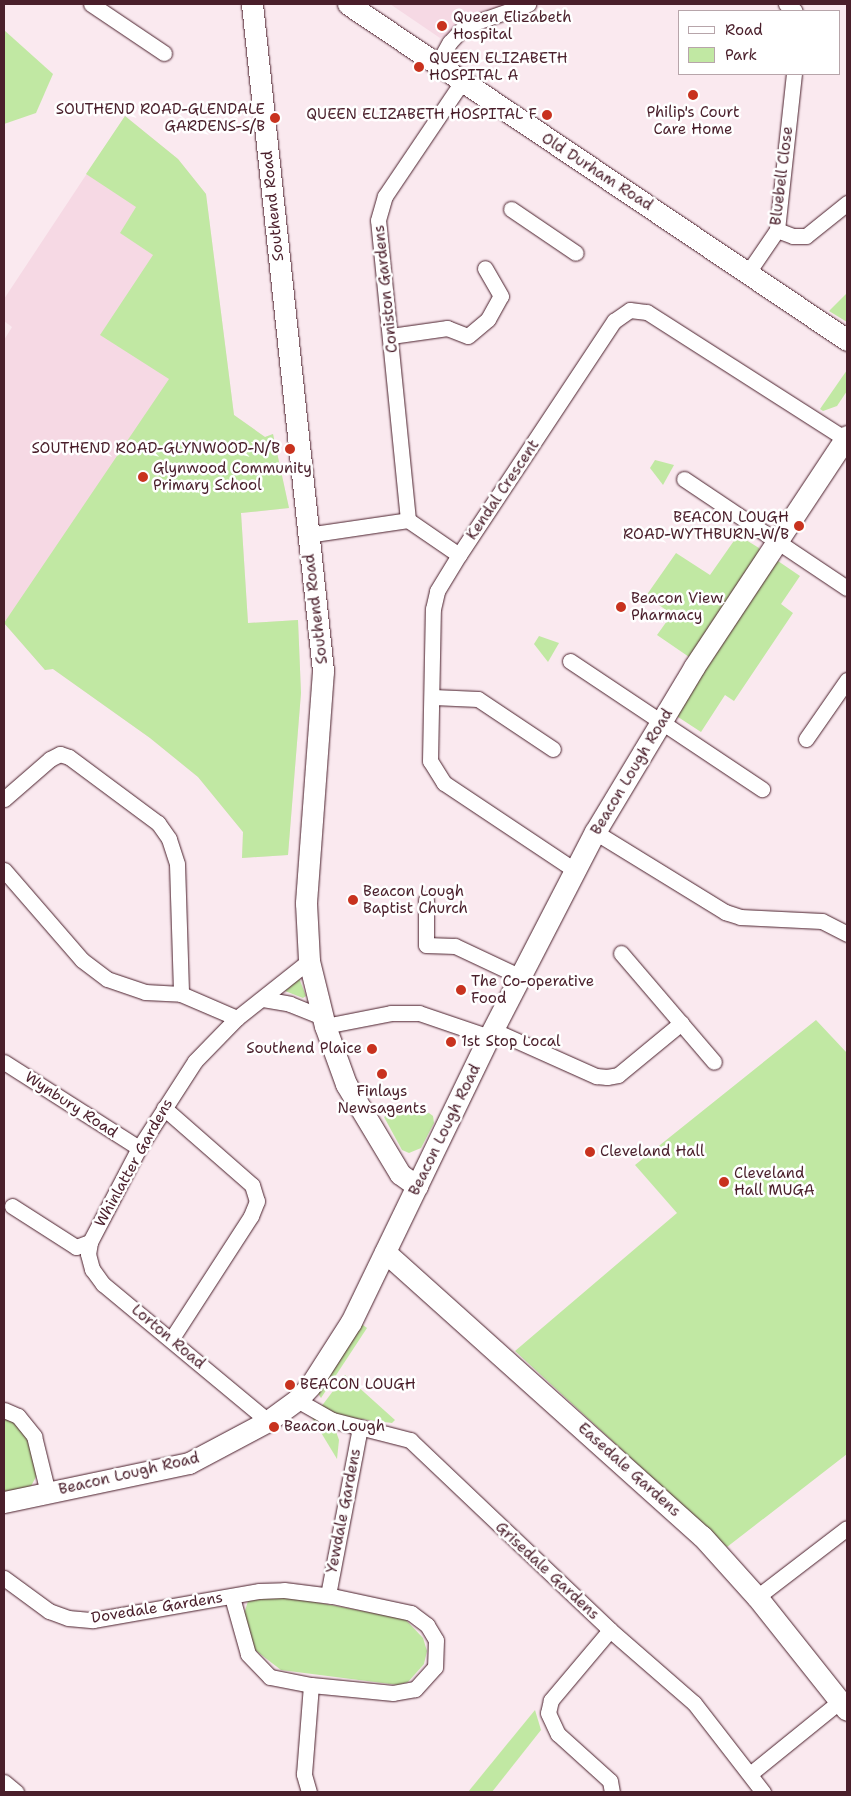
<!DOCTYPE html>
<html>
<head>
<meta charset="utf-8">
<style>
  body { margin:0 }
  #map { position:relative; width:851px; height:1796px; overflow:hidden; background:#fae9ef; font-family:"Shantell Sans",sans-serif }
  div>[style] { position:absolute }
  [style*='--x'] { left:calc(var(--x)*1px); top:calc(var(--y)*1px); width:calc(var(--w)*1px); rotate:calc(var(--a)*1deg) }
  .built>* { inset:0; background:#f6d9e4 }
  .green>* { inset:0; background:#c1e8a3 }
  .roads { filter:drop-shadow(0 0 1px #4a1f2b) drop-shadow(0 0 1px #4a1f2b) }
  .street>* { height:15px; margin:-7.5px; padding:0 7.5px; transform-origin:7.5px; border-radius:7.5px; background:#fff }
  .secondary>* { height:21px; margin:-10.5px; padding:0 10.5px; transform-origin:10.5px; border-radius:10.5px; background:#fff }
  .dots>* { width:14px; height:14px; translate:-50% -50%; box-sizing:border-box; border:2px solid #fff; border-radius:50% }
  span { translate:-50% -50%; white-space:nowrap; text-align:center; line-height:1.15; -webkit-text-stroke:5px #fff; paint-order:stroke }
  .poi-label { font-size:15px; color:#4a1f2b }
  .left { translate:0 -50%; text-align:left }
  .right { translate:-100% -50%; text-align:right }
  .street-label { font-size:15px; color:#4a1f2b }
  .frame { position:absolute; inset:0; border:5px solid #4a1f2b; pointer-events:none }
  .legend { position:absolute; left:678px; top:10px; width:162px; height:65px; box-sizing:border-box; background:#fff; border:1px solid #b7a5aa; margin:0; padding:6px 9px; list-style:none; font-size:15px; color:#4a1f2b }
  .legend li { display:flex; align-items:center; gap:10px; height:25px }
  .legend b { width:25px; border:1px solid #b7a5aa }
</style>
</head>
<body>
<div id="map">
  <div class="built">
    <div style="clip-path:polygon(390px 4px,507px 4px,440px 38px)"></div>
    <div style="clip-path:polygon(125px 116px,178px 159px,206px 194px,234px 415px,265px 437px,273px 434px,289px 508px,241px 513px,248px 623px,298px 620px,301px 693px,288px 855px,242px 858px,243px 832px,198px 777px,150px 738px,53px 669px,45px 670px,4px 623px,4px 340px,12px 327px,4px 321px,4px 299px)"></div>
  </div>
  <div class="green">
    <div style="clip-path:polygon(4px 30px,53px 74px,36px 113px,4px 124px)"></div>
    <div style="clip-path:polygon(125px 116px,178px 159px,206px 194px,234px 415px,265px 437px,273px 434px,289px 508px,241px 513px,248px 623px,298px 620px,301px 693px,288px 855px,242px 858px,243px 832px,198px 777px,150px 738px,53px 669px,45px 670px,4px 623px,169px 379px,100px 335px,153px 255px,120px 233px,136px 207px,86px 174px)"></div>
    <div style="clip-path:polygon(847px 293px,847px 322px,829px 311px)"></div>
    <div style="clip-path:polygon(847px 370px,847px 391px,837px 406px,823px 411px,820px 409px)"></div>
    <div style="clip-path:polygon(655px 460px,674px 465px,663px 485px,650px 468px)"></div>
    <div style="clip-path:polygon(738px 535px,759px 548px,760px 553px,692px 659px,657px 635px,672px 614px,646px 596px,676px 553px,710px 575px)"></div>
    <div style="clip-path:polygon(775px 559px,800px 576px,781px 604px,793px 613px,734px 701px,725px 695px,701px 732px,675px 715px)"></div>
    <div style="clip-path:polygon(539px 636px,559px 643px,548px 662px,534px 644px)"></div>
    <div style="clip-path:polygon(299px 978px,306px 996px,303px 998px,285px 991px)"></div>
    <div style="clip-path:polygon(816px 1020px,847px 1053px,847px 1454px,727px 1547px,515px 1351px,677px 1213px,635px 1165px)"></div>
    <div style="clip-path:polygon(410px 1108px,429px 1113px,433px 1116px,434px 1123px,421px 1148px,409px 1153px,402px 1150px,384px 1117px,394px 1110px)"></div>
    <div style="clip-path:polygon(359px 1322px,367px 1328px,321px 1398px,317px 1392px)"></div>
    <div style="clip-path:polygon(345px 1375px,395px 1420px,392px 1423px,337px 1416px,321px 1407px)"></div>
    <div style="clip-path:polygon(311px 1416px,334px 1426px,339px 1440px,337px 1459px)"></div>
    <div style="clip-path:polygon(4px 1417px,15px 1420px,23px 1431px,31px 1445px,37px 1475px,30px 1488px,4px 1494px)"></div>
    <div style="clip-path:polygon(284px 1596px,405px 1619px,423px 1638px,427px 1651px,424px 1664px,408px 1682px,398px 1685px,281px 1670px,255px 1650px,244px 1614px,248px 1601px)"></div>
    <div style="clip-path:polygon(535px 1710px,541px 1730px,492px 1792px,468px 1792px)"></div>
  </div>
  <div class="roads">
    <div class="street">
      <div style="--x:91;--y:4;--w:88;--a:33.9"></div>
      <div style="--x:786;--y:4;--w:11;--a:38"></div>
      <div style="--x:437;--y:65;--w:26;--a:-61"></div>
      <div style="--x:450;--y:42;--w:22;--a:-47"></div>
      <div style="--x:465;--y:26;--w:67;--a:-19.2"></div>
      <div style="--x:511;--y:209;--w:78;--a:34.1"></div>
      <div style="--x:777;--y:230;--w:17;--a:21"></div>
      <div style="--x:793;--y:236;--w:13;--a:0"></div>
      <div style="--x:806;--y:236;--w:53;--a:-38.8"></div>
      <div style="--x:749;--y:271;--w:50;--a:-55.7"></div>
      <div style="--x:777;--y:230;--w:157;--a:-83.8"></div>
      <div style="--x:391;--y:336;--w:57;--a:-8.1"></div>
      <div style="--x:447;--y:328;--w:22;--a:21"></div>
      <div style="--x:468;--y:336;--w:26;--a:-40"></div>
      <div style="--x:488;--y:319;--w:26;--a:-61"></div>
      <div style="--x:501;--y:296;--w:32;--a:-120"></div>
      <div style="--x:684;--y:479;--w:196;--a:33.8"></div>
      <div style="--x:408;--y:520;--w:301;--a:-95.7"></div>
      <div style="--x:378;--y:220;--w:25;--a:-74"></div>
      <div style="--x:385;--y:196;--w:138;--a:-56"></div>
      <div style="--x:307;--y:535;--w:102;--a:-8.4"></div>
      <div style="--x:408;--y:520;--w:62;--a:34.5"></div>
      <div style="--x:570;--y:661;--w:231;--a:33.7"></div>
      <div style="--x:433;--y:697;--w:45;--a:2.5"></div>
      <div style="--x:478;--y:699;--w:90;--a:33.7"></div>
      <div style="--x:806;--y:739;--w:72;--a:-55.2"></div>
      <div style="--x:4;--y:799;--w:61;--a:-41"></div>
      <div style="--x:50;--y:759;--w:11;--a:-27"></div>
      <div style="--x:60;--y:754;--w:9;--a:18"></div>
      <div style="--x:69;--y:757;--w:111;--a:36.6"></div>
      <div style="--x:158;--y:823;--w:19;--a:55"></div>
      <div style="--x:169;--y:839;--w:26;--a:72"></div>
      <div style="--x:177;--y:864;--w:130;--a:88.2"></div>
      <div style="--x:595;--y:832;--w:153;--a:31.6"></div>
      <div style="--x:725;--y:912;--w:16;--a:18"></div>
      <div style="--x:740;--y:917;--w:82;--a:2.8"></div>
      <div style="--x:822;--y:921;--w:28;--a:27"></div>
      <div style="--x:4;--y:870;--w:119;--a:49.1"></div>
      <div style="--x:82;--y:960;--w:31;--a:37"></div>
      <div style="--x:107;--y:979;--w:40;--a:18.9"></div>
      <div style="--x:145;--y:992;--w:36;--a:3"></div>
      <div style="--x:181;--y:994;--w:61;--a:23.2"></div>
      <div style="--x:576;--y:871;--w:159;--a:-146.3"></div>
      <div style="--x:444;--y:783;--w:26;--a:-122"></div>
      <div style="--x:430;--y:761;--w:152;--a:-88.9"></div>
      <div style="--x:433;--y:609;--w:18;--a:-77"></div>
      <div style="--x:437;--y:591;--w:42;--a:-58.6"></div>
      <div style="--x:459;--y:555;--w:281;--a:-56.5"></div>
      <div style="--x:614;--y:321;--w:19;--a:-35"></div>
      <div style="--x:630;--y:310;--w:17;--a:7"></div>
      <div style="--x:647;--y:312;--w:237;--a:32.6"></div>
      <div style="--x:426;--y:900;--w:45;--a:90"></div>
      <div style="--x:426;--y:945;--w:29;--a:2"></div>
      <div style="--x:455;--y:946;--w:73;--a:25.2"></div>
      <div style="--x:621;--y:953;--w:143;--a:49.5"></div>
      <div style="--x:263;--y:999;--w:27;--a:10"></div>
      <div style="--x:290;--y:1004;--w:35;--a:22"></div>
      <div style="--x:325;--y:1026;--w:67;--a:-11.1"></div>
      <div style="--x:391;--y:1013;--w:28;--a:0"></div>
      <div style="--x:419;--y:1013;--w:74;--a:18.9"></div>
      <div style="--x:493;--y:1030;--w:113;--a:24.1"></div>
      <div style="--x:596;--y:1076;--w:11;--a:5"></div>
      <div style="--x:607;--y:1077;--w:11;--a:-10"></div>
      <div style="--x:618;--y:1075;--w:82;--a:-39.5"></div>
      <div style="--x:4;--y:1062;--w:160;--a:32.5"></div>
      <div style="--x:164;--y:1108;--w:117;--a:41.2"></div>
      <div style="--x:252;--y:1185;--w:17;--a:73"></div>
      <div style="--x:257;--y:1201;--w:16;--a:112"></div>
      <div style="--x:251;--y:1216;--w:145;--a:122.9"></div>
      <div style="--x:12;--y:1206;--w:76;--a:32.6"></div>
      <div style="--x:76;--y:1247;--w:15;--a:-20"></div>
      <div style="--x:90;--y:1242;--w:106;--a:-62.5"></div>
      <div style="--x:139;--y:1148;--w:103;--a:-57.2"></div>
      <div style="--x:195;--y:1061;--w:60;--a:-45.7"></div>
      <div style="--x:237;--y:1018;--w:92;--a:-38.4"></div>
      <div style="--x:90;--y:1242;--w:12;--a:99"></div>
      <div style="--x:88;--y:1254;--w:16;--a:75"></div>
      <div style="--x:92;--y:1269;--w:19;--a:54"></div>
      <div style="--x:103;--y:1284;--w:214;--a:39.7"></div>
      <div style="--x:297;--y:1400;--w:40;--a:29.7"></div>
      <div style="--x:332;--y:1420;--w:81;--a:14.4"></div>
      <div style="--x:410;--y:1440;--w:276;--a:43.5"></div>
      <div style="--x:610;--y:1630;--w:111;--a:41"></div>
      <div style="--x:694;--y:1703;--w:113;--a:52.2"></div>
      <div style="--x:4;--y:1410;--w:15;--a:23"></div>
      <div style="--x:18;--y:1416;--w:26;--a:51"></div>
      <div style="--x:34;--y:1436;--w:59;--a:76.2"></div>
      <div style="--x:4;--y:1578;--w:56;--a:36.3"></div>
      <div style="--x:49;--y:1611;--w:20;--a:20"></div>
      <div style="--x:68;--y:1618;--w:25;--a:5"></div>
      <div style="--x:93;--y:1620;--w:169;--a:-9.9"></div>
      <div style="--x:259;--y:1591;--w:25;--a:-2"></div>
      <div style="--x:284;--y:1590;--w:48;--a:7.1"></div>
      <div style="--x:332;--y:1596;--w:81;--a:12.1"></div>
      <div style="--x:411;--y:1613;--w:20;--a:37"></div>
      <div style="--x:427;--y:1625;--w:17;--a:59"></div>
      <div style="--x:436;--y:1640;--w:27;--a:92"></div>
      <div style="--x:435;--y:1667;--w:30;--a:132"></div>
      <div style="--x:415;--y:1689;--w:22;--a:170"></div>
      <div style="--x:393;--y:1693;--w:82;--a:-174.4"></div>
      <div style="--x:311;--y:1685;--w:42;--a:-169"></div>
      <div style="--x:270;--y:1677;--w:32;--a:-134"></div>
      <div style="--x:248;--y:1654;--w:59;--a:-105.7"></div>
      <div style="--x:328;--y:1595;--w:171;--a:-79.2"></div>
      <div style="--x:757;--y:1597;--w:113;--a:-37.5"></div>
      <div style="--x:610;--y:1630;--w:92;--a:130.1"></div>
      <div style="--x:551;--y:1700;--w:13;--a:103"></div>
      <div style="--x:548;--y:1713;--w:23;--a:65"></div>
      <div style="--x:558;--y:1734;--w:70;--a:42.1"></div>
      <div style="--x:610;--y:1781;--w:11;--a:80"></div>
      <div style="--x:750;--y:1774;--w:116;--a:-39"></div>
      <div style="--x:4;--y:1782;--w:16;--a:40"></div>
      <div style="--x:309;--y:1792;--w:19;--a:-106"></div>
      <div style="--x:304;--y:1774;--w:89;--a:-85.5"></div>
    </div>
    <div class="secondary">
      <div style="--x:252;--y:4;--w:671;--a:83.92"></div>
      <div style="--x:323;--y:671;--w:233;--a:94.2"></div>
      <div style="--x:306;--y:903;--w:58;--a:87"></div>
      <div style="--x:309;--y:961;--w:67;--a:76.2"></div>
      <div style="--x:325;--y:1026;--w:62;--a:70.1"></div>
      <div style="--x:346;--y:1084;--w:105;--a:59"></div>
      <div style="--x:400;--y:1174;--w:21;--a:35"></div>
      <div style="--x:348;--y:4;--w:602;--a:33.95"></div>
      <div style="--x:385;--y:1252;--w:426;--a:41.9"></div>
      <div style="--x:702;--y:1536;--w:82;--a:48"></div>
      <div style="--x:757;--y:1597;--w:144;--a:51.5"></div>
      <div style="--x:4;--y:1502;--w:189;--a:-11.9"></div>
      <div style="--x:189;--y:1463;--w:89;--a:-28"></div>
      <div style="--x:268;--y:1421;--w:36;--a:-36"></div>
      <div style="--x:297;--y:1400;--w:19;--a:-47"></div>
      <div style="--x:310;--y:1386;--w:76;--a:-57.4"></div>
      <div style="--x:351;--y:1322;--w:317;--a:-64.2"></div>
      <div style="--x:489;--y:1037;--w:231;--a:-62.7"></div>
      <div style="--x:595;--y:832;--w:192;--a:-59"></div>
      <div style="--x:694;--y:667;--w:277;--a:-56.5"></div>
    </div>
  </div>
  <div class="dots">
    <div style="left:442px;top:26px;background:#c8321e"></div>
    <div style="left:419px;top:67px;background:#c8321e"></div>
    <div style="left:693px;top:95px;background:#c8321e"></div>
    <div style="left:547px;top:115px;background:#c8321e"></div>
    <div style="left:275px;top:118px;background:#c8321e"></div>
    <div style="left:290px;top:449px;background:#c8321e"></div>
    <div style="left:143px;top:477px;background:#c8321e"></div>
    <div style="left:799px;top:526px;background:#c8321e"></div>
    <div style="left:621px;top:607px;background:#c8321e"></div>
    <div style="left:353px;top:900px;background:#c8321e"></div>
    <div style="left:461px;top:990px;background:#c8321e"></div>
    <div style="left:451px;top:1042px;background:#c8321e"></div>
    <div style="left:372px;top:1049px;background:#c8321e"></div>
    <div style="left:382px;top:1074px;background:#c8321e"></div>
    <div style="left:590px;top:1152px;background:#c8321e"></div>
    <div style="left:724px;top:1182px;background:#c8321e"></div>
    <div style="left:290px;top:1385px;background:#c8321e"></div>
    <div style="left:274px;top:1427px;background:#c8321e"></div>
  </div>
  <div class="poi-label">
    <span class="left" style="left:453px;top:26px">Queen Elizabeth<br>Hospital</span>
    <span class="left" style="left:429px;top:67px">QUEEN ELIZABETH<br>HOSPITAL A</span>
    <span class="right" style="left:265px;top:118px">SOUTHEND ROAD-GLENDALE<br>GARDENS-S/B</span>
    <span style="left:693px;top:121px">Philip's Court<br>Care Home</span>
    <span class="right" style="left:537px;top:115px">QUEEN ELIZABETH HOSPITAL F</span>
    <span class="right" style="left:280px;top:449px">SOUTHEND ROAD-GLYNWOOD-N/B</span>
    <span class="left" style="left:153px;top:477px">Glynwood Community<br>Primary School</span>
    <span class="right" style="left:789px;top:526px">BEACON LOUGH<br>ROAD-WYTHBURN-W/B</span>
    <span class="left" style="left:631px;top:607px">Beacon View<br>Pharmacy</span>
    <span class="left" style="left:363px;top:900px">Beacon Lough<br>Baptist Church</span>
    <span class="left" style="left:471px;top:990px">The Co-operative<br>Food</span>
    <span class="left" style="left:461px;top:1042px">1st Stop Local</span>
    <span class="right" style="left:362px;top:1049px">Southend Plaice</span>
    <span style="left:382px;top:1100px">Finlays<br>Newsagents</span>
    <span class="left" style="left:600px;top:1152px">Cleveland Hall</span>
    <span class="left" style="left:734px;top:1182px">Cleveland<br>Hall MUGA</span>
    <span class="left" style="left:300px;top:1385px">BEACON LOUGH</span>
    <span class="left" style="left:284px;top:1427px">Beacon Lough</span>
  </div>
  <div class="street-label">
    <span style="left:597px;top:172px;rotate:33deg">Old Durham Road</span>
    <span style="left:782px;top:176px;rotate:-83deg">Bluebell Close</span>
    <span style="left:273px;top:206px;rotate:-96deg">Southend Road</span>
    <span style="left:386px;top:289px;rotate:-96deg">Coniston Gardens</span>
    <span style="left:503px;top:490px;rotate:-56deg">Kendal Crescent</span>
    <span style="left:316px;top:609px;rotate:-97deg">Southend Road</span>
    <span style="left:632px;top:772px;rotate:-59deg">Beacon Lough Road</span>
    <span style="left:71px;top:1105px;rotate:33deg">Wynbury Road</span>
    <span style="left:445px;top:1130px;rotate:-64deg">Beacon Lough Road</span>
    <span style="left:134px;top:1163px;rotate:-61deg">Whinlatter Gardens</span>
    <span style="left:168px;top:1337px;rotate:40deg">Lorton Road</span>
    <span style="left:629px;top:1470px;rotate:42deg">Easedale Gardens</span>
    <span style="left:129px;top:1474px;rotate:-13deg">Beacon Lough Road</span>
    <span style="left:344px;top:1511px;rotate:-79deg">Yewdale Gardens</span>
    <span style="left:547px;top:1571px;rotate:43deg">Grisedale Gardens</span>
    <span style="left:157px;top:1608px;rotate:-9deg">Dovedale Gardens</span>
  </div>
  <div class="frame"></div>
  <ul class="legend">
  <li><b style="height:6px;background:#fff"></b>Road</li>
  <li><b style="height:14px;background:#c1e8a3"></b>Park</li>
  </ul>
</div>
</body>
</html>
